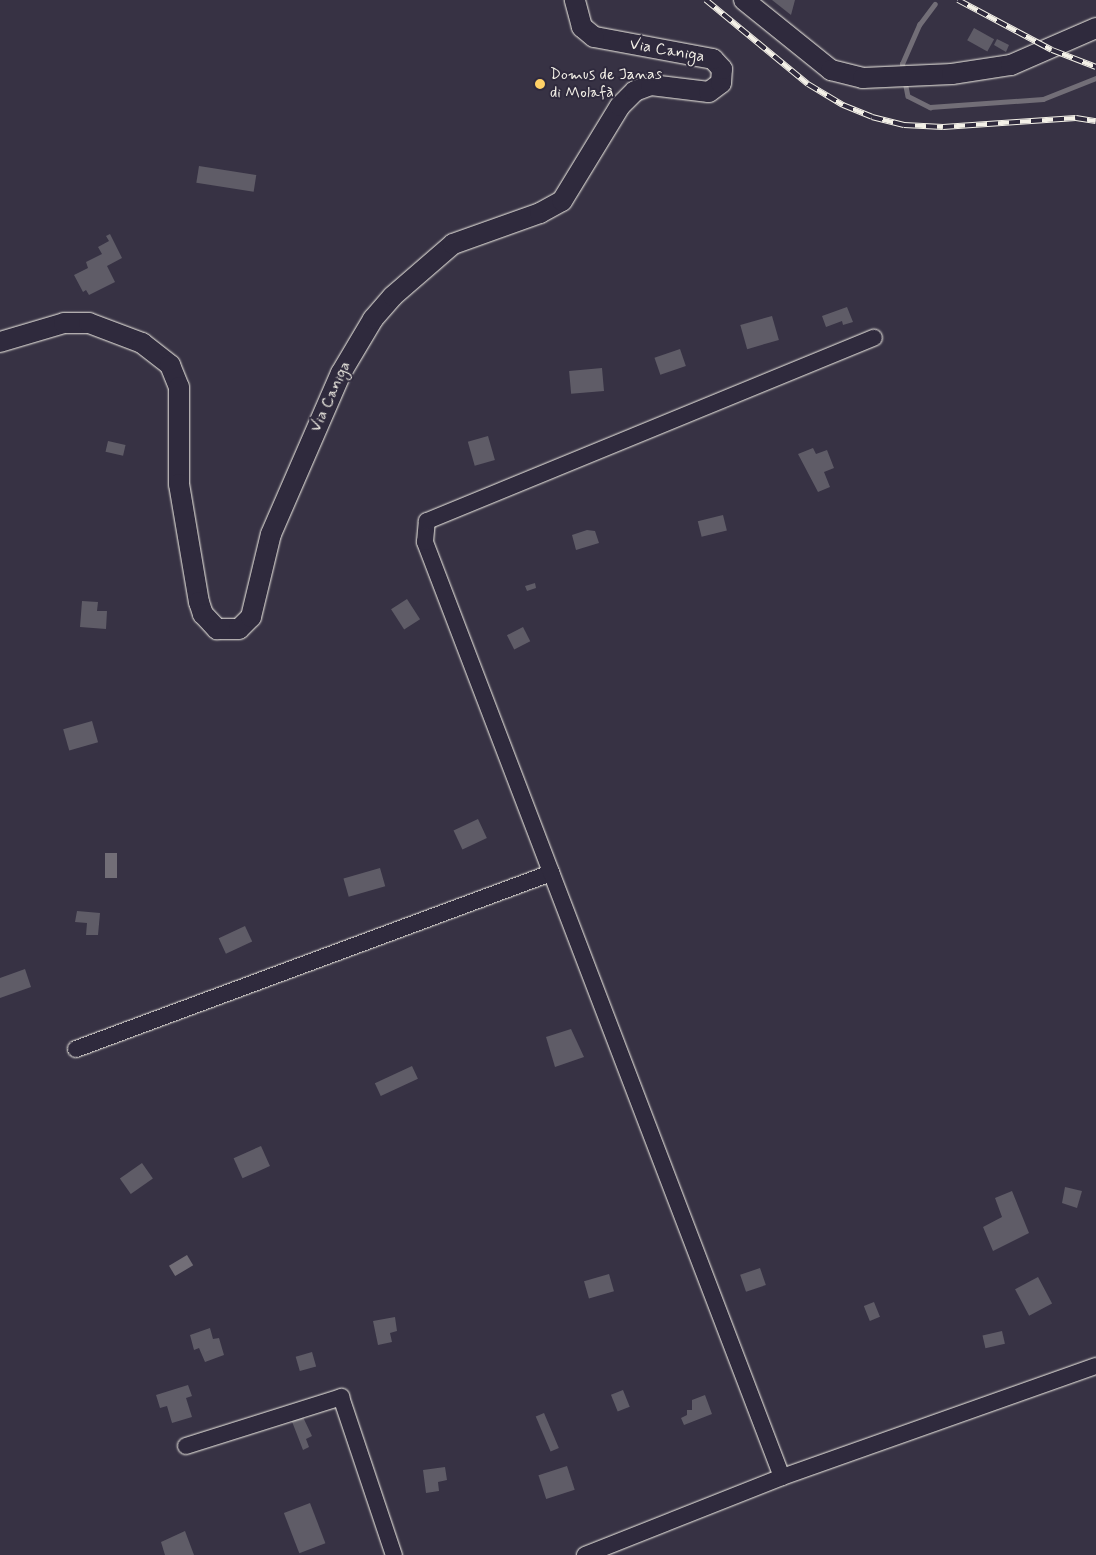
<!DOCTYPE html>
<html>
<head>
<meta charset="utf-8">
<style>
  body { margin:0 }
  #map { position:relative; width:1096px; height:1555px; overflow:hidden; background:#373244; font-family:Mynerve,sans-serif }
  div>[style] { position:absolute }
  [style*='--x'] { left:calc(var(--x)*1px); top:calc(var(--y)*1px); width:calc(var(--w)*1px); rotate:calc(var(--a)*1deg) }
  .water>* { inset:0; background:#726e77; transform-origin:0 0 }
  .stream>* { height:4.5px; margin:-2.25px; padding:0 2.25px; transform-origin:2.25px; border-radius:2.25px; background:#726e77 }
  .building>* { inset:0; background:#5f5c67; transform-origin:0 0 }
  .roads { filter:drop-shadow(0 0 1px #f4f1e8) drop-shadow(0 0 1px #f4f1e8) }
  .minor>* { height:16px; margin:-8px; padding:0 8px; transform-origin:8px; border-radius:8px; background:#2f2a3d }
  .tertiary>* { height:20px; margin:-10px; padding:0 10px; transform-origin:10px; border-radius:10px; background:#2f2a3d }
  .rail>* { height:5.5px; margin-top:-2.75px; transform-origin:0; background:repeating-linear-gradient(90deg,#2f2a3d 0 11px,#f4f1e8 0 22px); box-sizing:border-box; border-block:1px solid #f4f1e8 }
  .dots>* { width:14px; height:14px; translate:-50% -50%; box-sizing:border-box; border:2px solid #2f2a3d; border-radius:50% }
  span { translate:-50% -50%; white-space:nowrap; text-align:center; line-height:1.15; -webkit-text-stroke:4px #2f2a3d; paint-order:stroke }
  .street-label { font-size:16px; color:#f4f1e8 }
  .poi-label { font-size:16px; color:#f4f1e8 }
  .left { translate:0 -50%; text-align:left }
</style>
</head>
<body>
<div id="map">
  <div class="water">
    <div style="left:105px;top:853px;width:12px;height:25px"></div>
    <div style="left:187px;top:1255px;width:12px;height:21px;rotate:59deg"></div>
  </div>
  <div class="stream">
    <div style="--x:903;--y:71;--w:7;--a:-98"></div>
    <div style="--x:902;--y:64;--w:43;--a:-66.4"></div>
    <div style="--x:919;--y:25;--w:26;--a:-53"></div>
    <div style="--x:905;--y:81;--w:15;--a:79"></div>
    <div style="--x:908;--y:96;--w:25;--a:27"></div>
    <div style="--x:930;--y:107;--w:113;--a:-4"></div>
    <div style="--x:1043;--y:99;--w:57;--a:-21.6"></div>
  </div>
  <div class="building">
    <div style="clip-path:polygon(772px 0,795px 0,791px 15px)"></div>
    <div style="left:974px;top:28px;width:23px;height:14px;rotate:29deg"></div>
    <div style="clip-path:polygon(997px 39px,1009px 45px,1006px 52px,994px 45px)"></div>
    <div style="left:199px;top:166px;width:58px;height:17px;rotate:9deg"></div>
    <div style="clip-path:polygon(110px 234px,122px 258px,107px 266px,115px 282px,89px 295px,86px 290px,83px 292px,74px 275px,88px 268px,86px 262px,102px 254px,98px 247px,109px 241px,106px 236px)"></div>
    <div style="clip-path:polygon(847px 307px,853px 322px,843px 325px,842px 321px,826px 327px,822px 316px)"></div>
    <div style="left:772px;top:316px;width:25px;height:33px;rotate:74deg"></div>
    <div style="left:680px;top:349px;width:18px;height:27px;rotate:71deg"></div>
    <div style="left:602px;top:368px;width:23px;height:33px;rotate:85deg"></div>
    <div style="left:488px;top:436px;width:25px;height:21px;rotate:74deg"></div>
    <div style="left:108px;top:441px;width:18px;height:11px;rotate:13deg"></div>
    <div style="clip-path:polygon(813px 448px,816px 454px,827px 450px,834px 468px,824px 472px,830px 487px,818px 492px,798px 454px)"></div>
    <div style="left:723px;top:515px;width:16px;height:26px;rotate:76deg"></div>
    <div style="clip-path:polygon(587px 530px,595px 531px,599px 543px,576px 550px,572px 535px)"></div>
    <div style="clip-path:polygon(535px 583px,536px 588px,527px 591px,525px 586px)"></div>
    <div style="left:407px;top:599px;width:24px;height:19px;rotate:57deg"></div>
    <div style="clip-path:polygon(82px 601px,98px 602px,97px 611px,107px 611px,106px 629px,80px 627px)"></div>
    <div style="left:523px;top:627px;width:16px;height:18px;rotate:63deg"></div>
    <div style="left:92px;top:721px;width:22px;height:30px;rotate:74deg"></div>
    <div style="left:478px;top:819px;width:21px;height:27px;rotate:65deg"></div>
    <div style="left:380px;top:868px;width:19px;height:38px;rotate:74deg"></div>
    <div style="clip-path:polygon(77px 911px,100px 913px,98px 935px,86px 935px,87px 923px,75px 922px)"></div>
    <div style="left:245px;top:926px;width:17px;height:29px;rotate:65deg"></div>
    <div style="clip-path:polygon(25px 969px,31px 987px,0 998px,0 978px)"></div>
    <div style="clip-path:polygon(571px 1029px,584px 1057px,555px 1067px,546px 1037px)"></div>
    <div style="left:412px;top:1066px;width:14px;height:41px;rotate:65deg"></div>
    <div style="left:261px;top:1146px;width:22px;height:30px;rotate:66deg"></div>
    <div style="left:142px;top:1163px;width:19px;height:27px;rotate:55deg"></div>
    <div style="clip-path:polygon(1065px 1187px,1082px 1191px,1077px 1208px,1062px 1203px)"></div>
    <div style="clip-path:polygon(1012px 1191px,1029px 1233px,993px 1251px,983px 1227px,1002px 1217px,995px 1198px)"></div>
    <div style="left:760px;top:1268px;width:18px;height:21px;rotate:71deg"></div>
    <div style="left:609px;top:1274px;width:18px;height:26px;rotate:74deg"></div>
    <div style="left:1038px;top:1277px;width:30px;height:26px;rotate:62deg"></div>
    <div style="left:874px;top:1302px;width:16px;height:11px;rotate:68deg"></div>
    <div style="clip-path:polygon(395px 1317px,397px 1331px,390px 1333px,392px 1342px,378px 1345px,373px 1321px)"></div>
    <div style="clip-path:polygon(210px 1328px,213px 1339px,219px 1338px,224px 1355px,205px 1362px,199px 1348px,194px 1350px,190px 1335px)"></div>
    <div style="left:1002px;top:1331px;width:13px;height:20px;rotate:77deg"></div>
    <div style="left:312px;top:1352px;width:15px;height:17px;rotate:74deg"></div>
    <div style="clip-path:polygon(188px 1385px,192px 1396px,186px 1398px,192px 1417px,172px 1423px,167px 1406px,160px 1408px,156px 1395px)"></div>
    <div style="left:623px;top:1390px;width:18px;height:13px;rotate:68deg"></div>
    <div style="clip-path:polygon(705px 1395px,712px 1414px,684px 1425px,681px 1418px,687px 1415px,687px 1410px,692px 1410px,692px 1400px)"></div>
    <div style="left:544px;top:1413px;width:38px;height:9px;rotate:67deg"></div>
    <div style="clip-path:polygon(302px 1415px,312px 1436px,306px 1439px,309px 1447px,303px 1450px,291px 1419px)"></div>
    <div style="left:567px;top:1466px;width:25px;height:30px;rotate:72deg"></div>
    <div style="clip-path:polygon(445px 1467px,447px 1480px,438px 1482px,439px 1491px,426px 1493px,423px 1470px)"></div>
    <div style="left:310px;top:1503px;width:43px;height:28px;rotate:69deg"></div>
    <div style="clip-path:polygon(185px 1531px,194px 1555px,165px 1555px,161px 1542px)"></div>
  </div>
  <div class="roads">
    <div class="minor">
      <div style="--x:76;--y:1049;--w:507;--a:-20.33"></div>
      <div style="--x:186;--y:1446;--w:163;--a:-17.5"></div>
      <div style="--x:341;--y:1397;--w:167;--a:71.5"></div>
      <div style="--x:782;--y:1477;--w:1001;--a:-110.9"></div>
      <div style="--x:425;--y:542;--w:21;--a:-85"></div>
      <div style="--x:427;--y:521;--w:483;--a:-22.3"></div>
      <div style="--x:585;--y:1555;--w:212;--a:-21.6"></div>
      <div style="--x:782;--y:1477;--w:333;--a:-19.5"></div>
    </div>
    <div class="tertiary">
      <div style="--x:744;--y:0;--w:112;--a:38.8"></div>
      <div style="--x:831;--y:70;--w:33;--a:14"></div>
      <div style="--x:863;--y:78;--w:89;--a:-2.6"></div>
      <div style="--x:952;--y:74;--w:60;--a:-8.7"></div>
      <div style="--x:1011;--y:65;--w:93;--a:-23.5"></div>
      <div style="--x:0;--y:342;--w:67;--a:-16.5"></div>
      <div style="--x:64;--y:323;--w:25;--a:0"></div>
      <div style="--x:89;--y:323;--w:57;--a:20.7"></div>
      <div style="--x:142;--y:343;--w:36;--a:38"></div>
      <div style="--x:170;--y:365;--w:24;--a:68"></div>
      <div style="--x:179;--y:387;--w:97;--a:90"></div>
      <div style="--x:179;--y:484;--w:120;--a:80.4"></div>
      <div style="--x:199;--y:602;--w:13;--a:72"></div>
      <div style="--x:203;--y:614;--w:21;--a:47"></div>
      <div style="--x:217;--y:629;--w:22;--a:0"></div>
      <div style="--x:239;--y:629;--w:17;--a:-45"></div>
      <div style="--x:251;--y:617;--w:85;--a:-76.5"></div>
      <div style="--x:271;--y:534;--w:176;--a:-66.5"></div>
      <div style="--x:341;--y:373;--w:63;--a:-59.3"></div>
      <div style="--x:373;--y:319;--w:30;--a:-49"></div>
      <div style="--x:393;--y:296;--w:79;--a:-40.9"></div>
      <div style="--x:453;--y:244;--w:92;--a:-19.6"></div>
      <div style="--x:540;--y:213;--w:25;--a:-29"></div>
      <div style="--x:562;--y:201;--w:111;--a:-58.6"></div>
      <div style="--x:620;--y:106;--w:21;--a:-45"></div>
      <div style="--x:635;--y:91;--w:17;--a:-21"></div>
      <div style="--x:651;--y:85;--w:58;--a:6.9"></div>
      <div style="--x:709;--y:92;--w:15;--a:-37"></div>
      <div style="--x:721;--y:83;--w:14;--a:-86"></div>
      <div style="--x:722;--y:69;--w:13;--a:-132"></div>
      <div style="--x:713;--y:59;--w:121;--a:-169.5"></div>
      <div style="--x:594;--y:37;--w:16;--a:-140"></div>
      <div style="--x:582;--y:27;--w:28;--a:-105"></div>
    </div>
  </div>
  <div class="rail">
    <div style="--x:706;--y:0;--w:132;--a:39.5"></div>
    <div style="--x:808;--y:84;--w:41;--a:31"></div>
    <div style="--x:843;--y:105;--w:31;--a:22"></div>
    <div style="--x:872;--y:117;--w:33;--a:14"></div>
    <div style="--x:904;--y:125;--w:39;--a:3"></div>
    <div style="--x:943;--y:127;--w:133;--a:-3.9"></div>
    <div style="--x:1076;--y:118;--w:20;--a:9"></div>
    <div style="--x:958;--y:0;--w:106;--a:28"></div>
    <div style="--x:1052;--y:50;--w:47;--a:21.1"></div>
  </div>
  <div class="dots">
    <div style="left:540px;top:84px;background:#ffd166"></div>
  </div>
  <div class="street-label">
    <span style="left:667px;top:51px;rotate:10deg">Via Caniga</span>
    <span style="left:331px;top:397px;rotate:-65deg">Via Caniga</span>
  </div>
  <div class="poi-label">
    <span class="left" style="left:550px;top:84px">Domus de Janas<br>di Molafà</span>
  </div>
</div>
</body>
</html>
